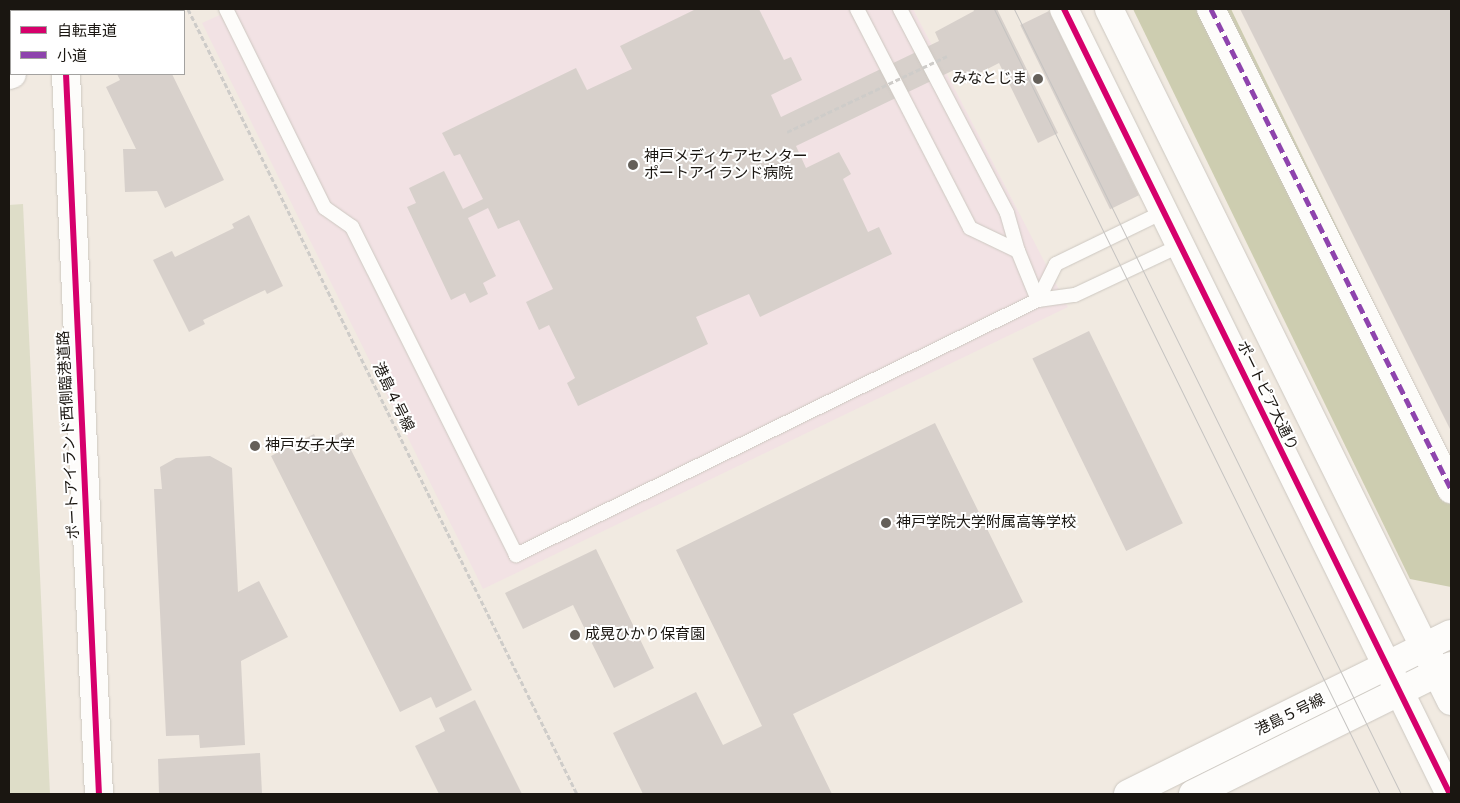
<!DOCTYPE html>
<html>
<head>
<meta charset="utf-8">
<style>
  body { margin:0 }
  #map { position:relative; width:1460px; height:803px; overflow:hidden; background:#f1eae1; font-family:Roboto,"Noto Sans JP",sans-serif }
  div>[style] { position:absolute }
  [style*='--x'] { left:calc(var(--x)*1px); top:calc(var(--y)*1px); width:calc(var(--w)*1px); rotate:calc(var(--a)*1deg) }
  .medical>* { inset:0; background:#f2e2e4 }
  .green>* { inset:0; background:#deddc8 }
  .forest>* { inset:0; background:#cdcdb0 }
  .building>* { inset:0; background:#d7d0cb; transform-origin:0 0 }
  .path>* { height:3px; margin-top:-1.5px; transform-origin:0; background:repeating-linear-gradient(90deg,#ceccc9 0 5px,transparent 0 7.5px) }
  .roads { filter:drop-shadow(0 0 1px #cdc8c1) drop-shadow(0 0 1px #cdc8c1) }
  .lane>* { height:14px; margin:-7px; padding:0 7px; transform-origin:7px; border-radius:7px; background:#fdfcfa }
  .street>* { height:28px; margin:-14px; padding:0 14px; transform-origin:14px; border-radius:14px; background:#fdfcfa }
  .secondary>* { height:28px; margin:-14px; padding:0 14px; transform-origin:14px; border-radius:14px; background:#fdfcfa }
  .tram>* { height:1px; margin:-0.5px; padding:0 0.5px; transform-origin:0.5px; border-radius:0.5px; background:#c5c3c1 }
  .path-bridge>* { height:3px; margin-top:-1.5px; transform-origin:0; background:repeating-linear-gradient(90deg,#ceccc9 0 5px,transparent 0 7.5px) }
  .quiet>* { height:5px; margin-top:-2.5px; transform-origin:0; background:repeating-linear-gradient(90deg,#8e44ad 0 10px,transparent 0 15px) }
  .cycleway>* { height:6px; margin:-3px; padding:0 3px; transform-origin:3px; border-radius:3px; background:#d6006c }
  .dots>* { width:14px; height:14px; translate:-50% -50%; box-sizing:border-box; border:2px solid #fff; border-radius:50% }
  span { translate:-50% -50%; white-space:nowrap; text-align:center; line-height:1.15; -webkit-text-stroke:4px #fff; paint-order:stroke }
  .poi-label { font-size:15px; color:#1a1611 }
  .right { translate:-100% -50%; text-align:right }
  .left { translate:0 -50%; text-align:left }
  .street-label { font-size:15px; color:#1a1611 }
  .frame { position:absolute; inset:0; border:10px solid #1a1611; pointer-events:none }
  .legend { position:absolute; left:10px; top:10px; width:175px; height:65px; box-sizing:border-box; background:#fff; border:1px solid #a3a2a0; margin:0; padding:6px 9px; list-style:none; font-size:15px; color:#1a1611 }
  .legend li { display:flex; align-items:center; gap:10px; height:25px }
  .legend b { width:25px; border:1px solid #a3a2a0 }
</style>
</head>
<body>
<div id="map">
  <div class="medical">
    <div style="clip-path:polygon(233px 9px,913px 9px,1068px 307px,483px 589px,202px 23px)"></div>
  </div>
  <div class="green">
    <div style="clip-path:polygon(23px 204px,50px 794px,10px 794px,9px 776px,9px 205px)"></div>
  </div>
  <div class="forest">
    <div style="clip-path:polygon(1133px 9px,1231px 9px,1451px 462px,1451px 587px,1410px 579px)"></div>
  </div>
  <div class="building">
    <div style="clip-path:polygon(696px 9px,759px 9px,784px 60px,791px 57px,802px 80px,771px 95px,781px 117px,939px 41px,935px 32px,974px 11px,973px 9px,997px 9px,1058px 133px,1038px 143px,999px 63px,960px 83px,954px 70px,796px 146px,806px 168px,839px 152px,851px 174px,843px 179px,868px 232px,879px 227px,892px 254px,760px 317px,749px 294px,696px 317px,708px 344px,578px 406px,567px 383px,575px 378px,549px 325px,539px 330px,526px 302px,553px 289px,519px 220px,498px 229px,488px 208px,468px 218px,496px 276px,483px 283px,488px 294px,470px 303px,465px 293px,451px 300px,407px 207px,416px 203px,409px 188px,444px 171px,463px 209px,483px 199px,460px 154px,454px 156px,442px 133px,576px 68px,587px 90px,632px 69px,620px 46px)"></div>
    <div style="clip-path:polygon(1240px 9px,1451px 9px,1451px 431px)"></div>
    <div style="left:1049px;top:11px;width:205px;height:32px;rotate:64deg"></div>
    <div style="clip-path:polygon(117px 74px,172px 74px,224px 180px,165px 208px,157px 191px,125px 192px,123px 149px,136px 149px,106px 87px,120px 80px)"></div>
    <div style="clip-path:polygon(249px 215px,283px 286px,267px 294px,265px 290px,203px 320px,205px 324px,189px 332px,153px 260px,172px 251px,175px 257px,234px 228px,232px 224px)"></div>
    <div style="left:1089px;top:331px;width:214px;height:63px;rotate:64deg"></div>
    <div style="clip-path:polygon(935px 423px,1023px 602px,793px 714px,832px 794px,643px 794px,613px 733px,696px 692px,723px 745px,762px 726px,676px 550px)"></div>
    <div style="clip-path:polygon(342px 432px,472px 690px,436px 708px,431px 697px,400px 712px,271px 456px,314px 434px,319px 444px)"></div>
    <div style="clip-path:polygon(210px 456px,232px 468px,238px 592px,259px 581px,288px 637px,241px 661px,245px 745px,200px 748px,199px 735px,166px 736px,154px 489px,162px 489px,160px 467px,176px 458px)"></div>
    <div style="clip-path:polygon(596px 549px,654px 668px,614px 688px,573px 605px,523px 629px,505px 593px)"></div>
    <div style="clip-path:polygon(475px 700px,522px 794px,439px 794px,415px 746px,445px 731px,439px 718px)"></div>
    <div style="clip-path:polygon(260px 753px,262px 794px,159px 794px,158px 759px)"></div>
  </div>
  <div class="path">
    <div style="--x:188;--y:9;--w:876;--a:63.64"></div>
    <div style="--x:9;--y:26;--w:2;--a:-27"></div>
  </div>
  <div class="roads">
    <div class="lane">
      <div style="--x:226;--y:9;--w:222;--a:63.6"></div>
      <div style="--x:325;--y:208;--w:33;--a:35"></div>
      <div style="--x:352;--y:227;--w:367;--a:63.4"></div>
      <div style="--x:516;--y:555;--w:581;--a:-26.04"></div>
      <div style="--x:1038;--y:300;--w:37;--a:-8"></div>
      <div style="--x:1075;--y:295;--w:115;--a:-25.2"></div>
      <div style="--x:857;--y:9;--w:246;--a:62.7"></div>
      <div style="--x:970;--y:228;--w:53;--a:25.6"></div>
      <div style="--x:1018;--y:251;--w:53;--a:67.8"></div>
      <div style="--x:900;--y:9;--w:230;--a:62.3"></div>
      <div style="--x:1007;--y:213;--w:40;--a:74"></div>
      <div style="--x:1038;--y:300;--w:40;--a:-63.4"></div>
      <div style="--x:1056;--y:264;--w:119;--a:-25.9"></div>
    </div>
    <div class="street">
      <div style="--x:1211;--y:9;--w:537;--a:63.43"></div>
      <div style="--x:1128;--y:794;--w:360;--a:-26.4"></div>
      <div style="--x:1193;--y:794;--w:288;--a:-26.4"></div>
    </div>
    <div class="secondary">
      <div style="--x:62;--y:9;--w:2;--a:90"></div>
      <div style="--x:1064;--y:9;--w:875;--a:63.82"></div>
      <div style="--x:1109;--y:9;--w:772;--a:63.7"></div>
      <div style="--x:138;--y:11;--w:5;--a:-22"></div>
      <div style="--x:66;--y:74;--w:721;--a:87.38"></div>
      <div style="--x:9;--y:75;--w:3;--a:-18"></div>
    </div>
  </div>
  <div class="tram">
    <div style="--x:994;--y:9;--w:875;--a:63.82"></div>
    <div style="--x:1014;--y:9;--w:875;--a:63.76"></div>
  </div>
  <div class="path-bridge">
    <div style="--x:787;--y:132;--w:177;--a:-25.4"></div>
  </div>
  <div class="quiet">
    <div style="--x:1211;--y:9;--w:537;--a:63.43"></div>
  </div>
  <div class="cycleway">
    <div style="--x:1064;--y:9;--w:875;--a:63.82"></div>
    <div style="--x:66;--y:74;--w:721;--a:87.38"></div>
  </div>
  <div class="dots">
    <div style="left:1038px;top:79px;background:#65605a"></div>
    <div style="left:633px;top:165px;background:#65605a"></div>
    <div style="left:255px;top:446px;background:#65605a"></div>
    <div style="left:886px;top:523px;background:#65605a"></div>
    <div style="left:575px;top:635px;background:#65605a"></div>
  </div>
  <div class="poi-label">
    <span class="right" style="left:1027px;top:79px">みなとじま</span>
    <span class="left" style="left:644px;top:165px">神戸メディケアセンター<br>ポートアイランド病院</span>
    <span class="left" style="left:265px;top:446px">神戸女子大学</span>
    <span class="left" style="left:896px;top:523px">神戸学院大学附属高等学校</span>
    <span class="left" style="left:585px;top:635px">成晃ひかり保育園</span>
  </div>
  <div class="street-label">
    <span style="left:1267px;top:396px;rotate:64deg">ポートピア大通り</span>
    <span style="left:393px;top:397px;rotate:64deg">港島４号線</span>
    <span style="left:69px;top:435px;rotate:-93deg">ポートアイランド西側臨港道路</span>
    <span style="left:1290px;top:715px;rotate:-26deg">港島５号線</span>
  </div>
  <div class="frame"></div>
  <ul class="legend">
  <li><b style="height:6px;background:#d6006c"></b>自転車道</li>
  <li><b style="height:6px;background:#8e44ad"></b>小道</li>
  </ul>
</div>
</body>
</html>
